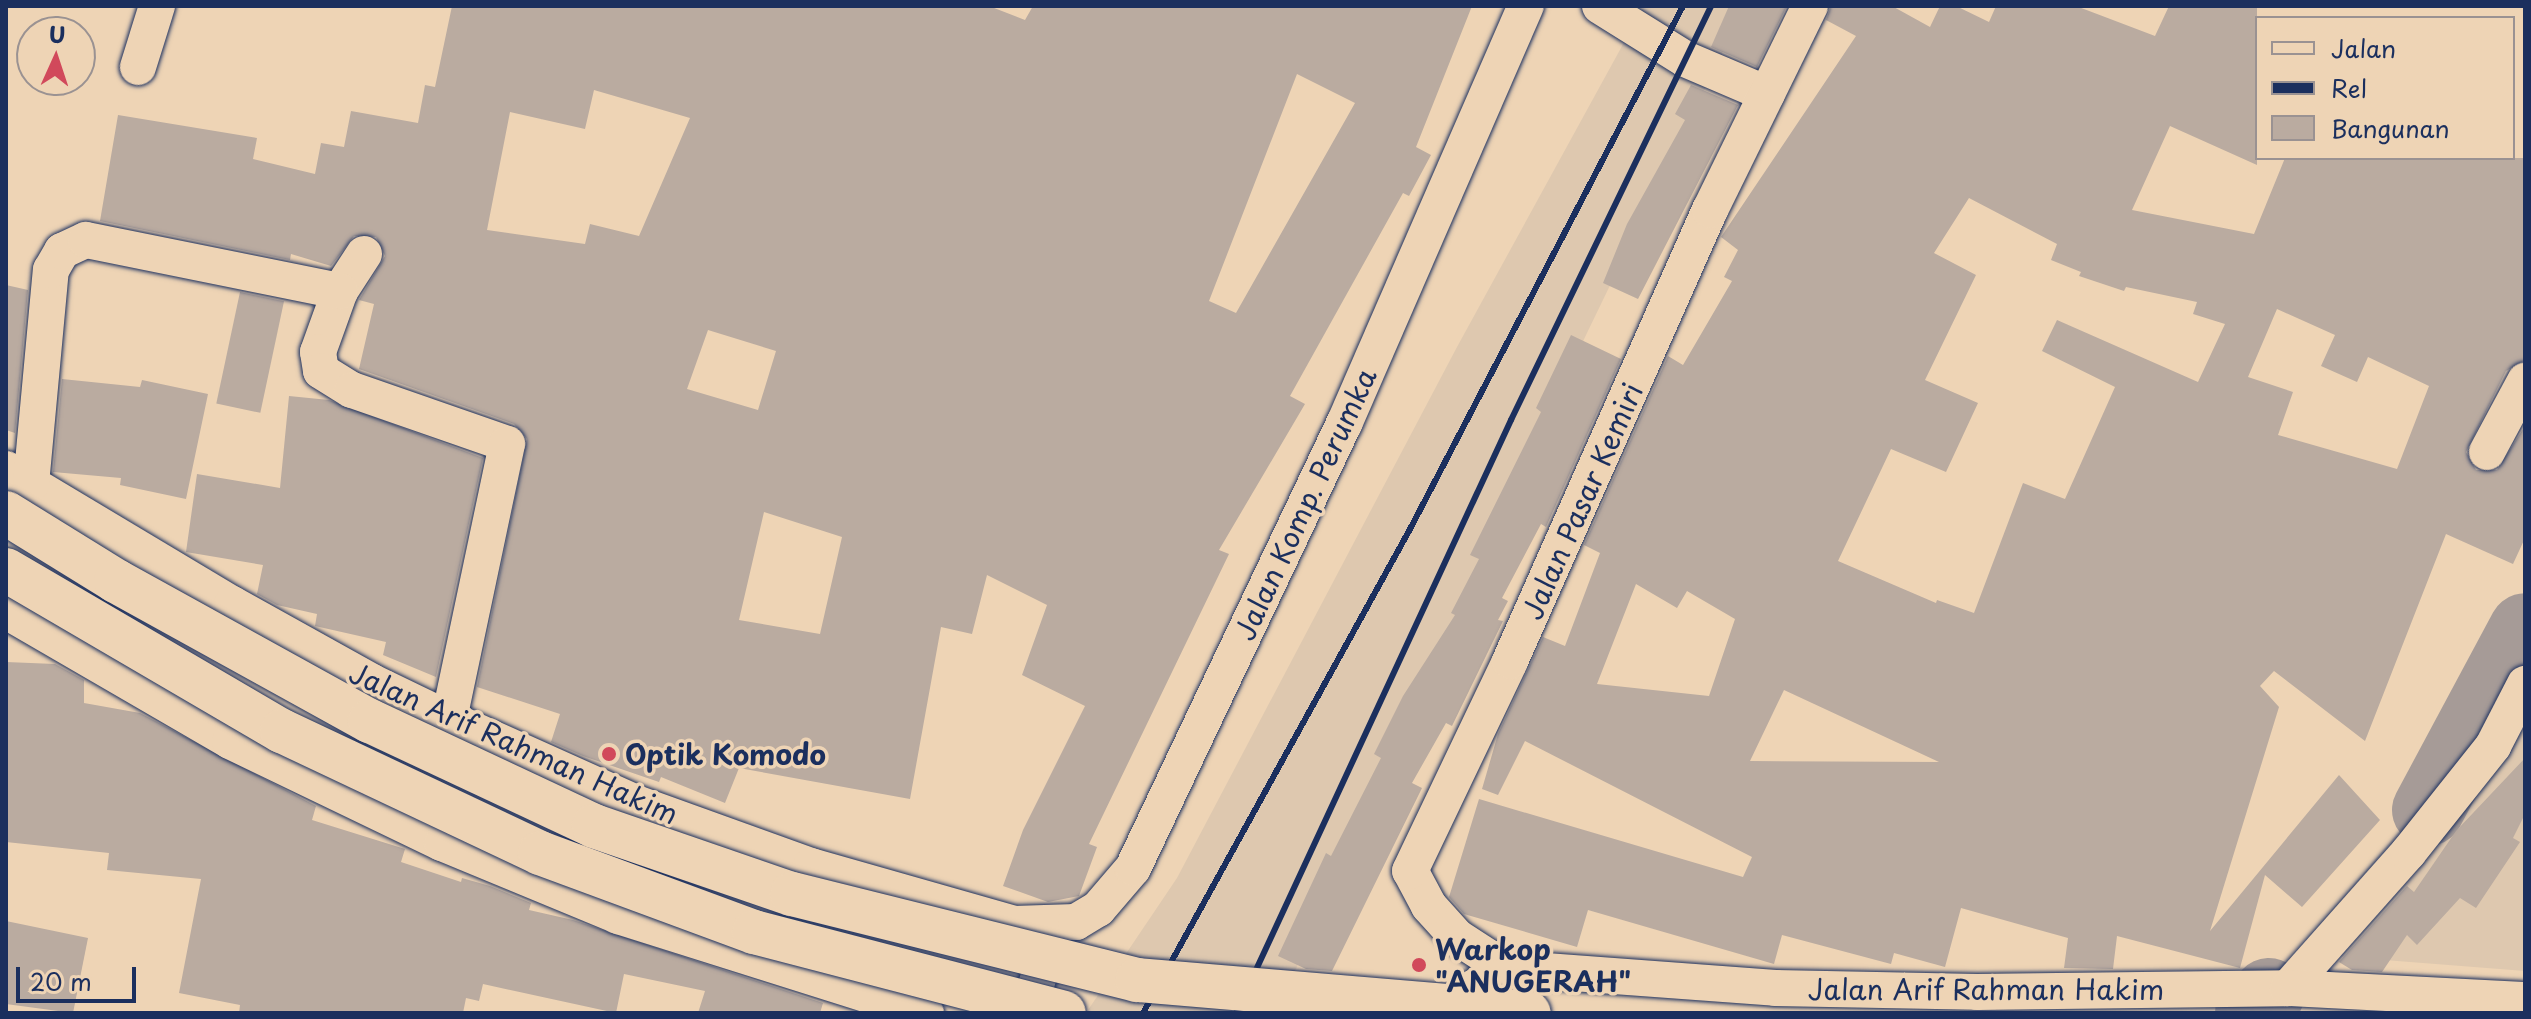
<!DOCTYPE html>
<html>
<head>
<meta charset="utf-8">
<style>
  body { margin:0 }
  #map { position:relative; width:2531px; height:1019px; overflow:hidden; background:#eed4b5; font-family:"Playpen Sans",sans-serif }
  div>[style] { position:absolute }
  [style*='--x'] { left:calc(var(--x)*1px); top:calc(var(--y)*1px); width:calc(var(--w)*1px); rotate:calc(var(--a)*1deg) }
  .built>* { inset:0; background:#dec8af }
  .river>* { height:72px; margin:-36px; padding:0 36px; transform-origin:36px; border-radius:36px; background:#a69b97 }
  .building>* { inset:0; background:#baaba0; transform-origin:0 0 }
  .roads { filter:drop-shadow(0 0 2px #1b2f5e) drop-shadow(0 0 2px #1b2f5e) }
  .street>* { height:36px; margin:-18px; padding:0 18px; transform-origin:18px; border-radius:18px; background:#eed4b5 }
  .rail>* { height:6px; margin:-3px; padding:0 3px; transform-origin:3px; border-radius:3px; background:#1b2f5e }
  .bridges { filter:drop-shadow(0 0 2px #1b2f5e) drop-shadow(0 0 2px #1b2f5e) }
  .highway-bridge>* { height:44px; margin:-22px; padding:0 22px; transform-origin:22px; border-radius:22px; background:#eed4b5 }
  .dots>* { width:22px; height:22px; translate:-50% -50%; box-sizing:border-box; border:4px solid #eed4b5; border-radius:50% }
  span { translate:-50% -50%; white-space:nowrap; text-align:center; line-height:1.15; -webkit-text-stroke:7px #eed4b5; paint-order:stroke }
  .street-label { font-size:28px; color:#1b2f5e }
  .poi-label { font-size:28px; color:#1b2f5e; font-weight:700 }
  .left { translate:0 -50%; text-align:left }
  .frame { position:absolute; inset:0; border:8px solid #1b2f5e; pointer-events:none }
  .legend { position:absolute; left:2255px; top:16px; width:260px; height:144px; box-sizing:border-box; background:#eed4b5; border:2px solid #9a9292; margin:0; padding:10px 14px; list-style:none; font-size:24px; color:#1b2f5e }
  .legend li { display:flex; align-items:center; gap:16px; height:40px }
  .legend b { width:40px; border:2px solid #9a9292 }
  .north { position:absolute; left:16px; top:16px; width:80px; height:80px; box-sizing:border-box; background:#eed4b5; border:2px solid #9a9292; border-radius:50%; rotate:3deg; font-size:22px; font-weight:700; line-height:32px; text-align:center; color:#1b2f5e }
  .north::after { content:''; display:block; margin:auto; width:28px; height:36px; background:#d1495b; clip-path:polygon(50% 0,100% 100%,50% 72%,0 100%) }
  .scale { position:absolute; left:16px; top:967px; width:120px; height:36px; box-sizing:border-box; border:4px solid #1b2f5e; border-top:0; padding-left:10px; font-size:24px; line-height:28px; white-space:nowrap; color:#1b2f5e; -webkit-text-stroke:6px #eed4b5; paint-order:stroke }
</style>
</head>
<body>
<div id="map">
  <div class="built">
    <div style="clip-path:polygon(1644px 6px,1745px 6px,1558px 393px,1276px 1013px,1086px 1013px,1177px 878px,1457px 347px)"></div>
    <div style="clip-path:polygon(2525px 673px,2525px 971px,2295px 953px,2504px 709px)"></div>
  </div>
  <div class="river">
    <div style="--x:2428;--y:810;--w:205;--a:-61.8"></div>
    <div style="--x:2251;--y:1013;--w:26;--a:-47"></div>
  </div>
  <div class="building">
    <div style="clip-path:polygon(evenodd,452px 6px,989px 6px,1025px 20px,1033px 6px,1472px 6px,1416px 147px,1431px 155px,1409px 196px,1403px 193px,1290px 396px,1305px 404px,1219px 550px,1229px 554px,1089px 844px,1097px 847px,1079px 896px,1048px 902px,1003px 886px,1023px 830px,1085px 706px,1022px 675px,1047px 605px,987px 575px,972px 634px,941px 627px,910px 799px,739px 768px,725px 803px,661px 777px,659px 782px,583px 756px,551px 742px,560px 714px,477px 687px,527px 439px,514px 424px,359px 369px,374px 304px,359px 300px,385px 256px,376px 237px,354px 236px,331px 266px,291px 254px,290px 260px,100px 221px,118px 115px,257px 138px,253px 159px,315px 174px,321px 143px,344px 147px,351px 111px,418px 123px,425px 85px,435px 87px,452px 6px,1297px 74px,1355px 103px,1236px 313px,1209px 301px,1297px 74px,452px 6px,594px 90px,690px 118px,639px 236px,590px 224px,585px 244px,487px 230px,510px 112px,585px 129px,594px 90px,452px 6px,708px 330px,776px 351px,758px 410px,687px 389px,708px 330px,452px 6px,764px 512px,842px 537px,820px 634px,739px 620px,764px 512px)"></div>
    <div style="clip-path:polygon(1729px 6px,1787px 6px,1757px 67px,1711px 47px)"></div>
    <div style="clip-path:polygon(evenodd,1831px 6px,1892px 6px,1930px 27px,1940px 6px,1956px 6px,1989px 22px,1996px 6px,2076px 6px,2155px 36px,2169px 6px,2257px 6px,2257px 165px,2170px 126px,2132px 210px,2254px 234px,2285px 158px,2525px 158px,2525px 360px,2506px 371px,2466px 452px,2476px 470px,2497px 470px,2525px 426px,2525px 538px,2513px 564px,2446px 534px,2365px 741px,2274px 671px,2260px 686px,2279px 707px,2210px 931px,2339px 775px,2380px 820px,2302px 907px,2265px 875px,2240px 968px,2117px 936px,2113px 969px,2064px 968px,2068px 938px,1961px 908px,1945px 967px,1894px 953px,1891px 964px,1782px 935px,1774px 964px,1588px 910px,1577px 947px,1464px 914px,1449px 897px,1479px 799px,1743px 877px,1752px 857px,1525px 741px,1498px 795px,1482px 789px,1498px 734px,1543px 637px,1565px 646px,1600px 553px,1584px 545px,1668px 356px,1683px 365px,1732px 281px,1724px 277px,1738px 250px,1721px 237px,1856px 36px,1826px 20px,1831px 6px,1969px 198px,2057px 244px,2051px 260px,2081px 272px,2079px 276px,2124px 291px,2126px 287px,2197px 302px,2193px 314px,2225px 324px,2198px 382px,2057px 320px,2042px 351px,2115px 387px,2065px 499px,2023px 483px,1974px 613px,1937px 600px,1936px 603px,1838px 561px,1891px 449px,1946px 472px,1978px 403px,1925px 380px,1976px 275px,1934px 253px,1969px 198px,1831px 6px,2277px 309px,2335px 335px,2321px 366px,2357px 382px,2368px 357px,2429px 386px,2397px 469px,2278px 435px,2293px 392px,2248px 377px,2277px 309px,1831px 6px,1636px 584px,1677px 608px,1687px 591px,1735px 619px,1709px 696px,1597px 684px,1636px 584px,1831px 6px,1784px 690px,1939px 762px,1750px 761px,1784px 690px)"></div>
    <div style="clip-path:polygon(1691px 85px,1738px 105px,1638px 299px,1603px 283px,1627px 224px,1685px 120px,1675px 114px)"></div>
    <div style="clip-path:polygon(6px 285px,28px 290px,15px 433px,6px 430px)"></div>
    <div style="left:240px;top:292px;width:45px;height:114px;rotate:12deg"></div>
    <div style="clip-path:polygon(1571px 335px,1621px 359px,1546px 527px,1541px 524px,1502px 598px,1508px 601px,1498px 620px,1503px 621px,1452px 726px,1446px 723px,1412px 783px,1422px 788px,1332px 971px,1306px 969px,1278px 956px,1326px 853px,1331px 856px,1381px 758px,1374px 754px,1403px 696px,1455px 615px,1451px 613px,1479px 559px,1470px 555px,1541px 412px,1536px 408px)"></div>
    <div style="clip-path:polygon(62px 379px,140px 387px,142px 380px,208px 394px,186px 499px,120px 485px,121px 478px,53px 472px)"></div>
    <div style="clip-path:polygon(289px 396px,329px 400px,483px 458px,436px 677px,383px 655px,386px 642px,315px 626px,317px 614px,277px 605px,257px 594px,263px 565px,186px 552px,197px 474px,280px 488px)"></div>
    <div style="clip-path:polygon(6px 662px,55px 664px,84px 680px,84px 703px,140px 713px,316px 806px,312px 820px,405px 849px,401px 862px,461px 882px,462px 878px,490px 886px,531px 903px,529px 910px,573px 920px,823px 1003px,820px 1013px,698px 1013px,705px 991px,624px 974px,616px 1013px,483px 984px,479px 1001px,466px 998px,463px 1013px,239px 1013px,240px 1005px,179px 993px,201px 879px,107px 870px,109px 853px,6px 842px)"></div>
    <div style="clip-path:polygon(2525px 758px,2525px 814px,2513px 838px,2520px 842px,2476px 908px,2460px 898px,2417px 945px,2407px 935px,2382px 972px,2352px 970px,2339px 962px,2407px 886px,2414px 892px,2456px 831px)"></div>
    <div style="clip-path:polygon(6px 921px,88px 938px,73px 1013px,6px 1004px)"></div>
  </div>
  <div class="roads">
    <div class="street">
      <div style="--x:1600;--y:6;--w:100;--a:31.9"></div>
      <div style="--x:1685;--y:59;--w:89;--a:23.1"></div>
      <div style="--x:138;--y:67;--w:64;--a:-72.7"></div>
      <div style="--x:364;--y:254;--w:44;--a:123"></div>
      <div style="--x:340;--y:291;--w:65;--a:109.8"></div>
      <div style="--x:318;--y:352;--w:19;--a:81"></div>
      <div style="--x:321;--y:371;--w:36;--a:32"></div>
      <div style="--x:352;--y:390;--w:164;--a:19.2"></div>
      <div style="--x:507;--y:444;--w:281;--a:101.9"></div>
      <div style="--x:2487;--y:452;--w:81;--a:-61.8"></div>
      <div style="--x:6;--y:469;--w:263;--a:30.9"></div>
      <div style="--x:232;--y:604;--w:160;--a:29.1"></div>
      <div style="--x:372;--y:682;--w:85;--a:25.7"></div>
      <div style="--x:449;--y:719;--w:205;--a:24.2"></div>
      <div style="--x:636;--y:803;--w:186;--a:19.8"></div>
      <div style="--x:811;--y:866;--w:211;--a:15.9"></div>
      <div style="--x:1014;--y:924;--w:33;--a:46"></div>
      <div style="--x:1037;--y:948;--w:21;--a:79"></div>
      <div style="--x:1041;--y:969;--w:30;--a:107"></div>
      <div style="--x:1032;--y:998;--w:21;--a:133"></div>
      <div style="--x:31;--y:484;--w:215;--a:-84.7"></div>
      <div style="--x:51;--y:270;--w:22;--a:-60"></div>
      <div style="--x:62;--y:251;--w:26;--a:-25"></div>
      <div style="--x:86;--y:240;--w:259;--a:11.4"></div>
      <div style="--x:6;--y:611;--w:259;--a:30.1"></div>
      <div style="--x:230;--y:741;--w:235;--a:25.7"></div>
      <div style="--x:442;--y:843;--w:191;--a:22.5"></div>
      <div style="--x:618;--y:916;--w:323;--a:17.5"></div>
      <div style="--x:1014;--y:924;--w:62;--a:-1.8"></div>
      <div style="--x:1076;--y:922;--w:26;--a:-31"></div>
      <div style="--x:1098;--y:909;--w:54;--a:-49.5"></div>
      <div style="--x:1133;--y:868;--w:492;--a:-64.6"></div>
      <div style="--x:1344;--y:424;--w:456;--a:-66.5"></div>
      <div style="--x:1505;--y:968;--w:57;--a:-147.1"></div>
      <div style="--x:1457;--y:937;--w:42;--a:-132.1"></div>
      <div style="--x:1429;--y:906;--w:40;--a:-118"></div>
      <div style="--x:1410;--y:871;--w:233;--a:-64.5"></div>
      <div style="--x:1510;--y:661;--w:493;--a:-66.1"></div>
      <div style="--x:1710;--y:210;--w:227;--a:-63.9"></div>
      <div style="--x:2288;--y:988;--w:181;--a:-48.4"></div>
      <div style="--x:2408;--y:853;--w:137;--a:-51.5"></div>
      <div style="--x:2493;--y:746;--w:70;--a:-62.7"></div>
      <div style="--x:1468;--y:1013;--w:27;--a:-75"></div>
      <div style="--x:1475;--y:987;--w:36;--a:-32"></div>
      <div style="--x:1505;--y:968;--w:271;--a:4.2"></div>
      <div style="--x:1775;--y:988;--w:202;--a:1.1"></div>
      <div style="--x:1977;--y:992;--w:311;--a:-0.7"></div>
      <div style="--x:2288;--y:988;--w:237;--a:2.9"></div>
    </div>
  </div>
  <div class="rail">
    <div style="--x:1143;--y:1013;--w:551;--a:-61.11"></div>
    <div style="--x:1409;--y:531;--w:592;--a:-62.44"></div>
    <div style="--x:1236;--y:1013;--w:654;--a:-65.12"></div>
    <div style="--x:1511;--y:420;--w:460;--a:-64.2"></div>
  </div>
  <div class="bridges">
    <div class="highway-bridge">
      <div style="--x:6;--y:513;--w:129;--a:31.7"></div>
      <div style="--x:116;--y:581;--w:290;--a:28.9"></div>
      <div style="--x:370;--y:721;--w:247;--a:25.1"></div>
      <div style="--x:594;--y:826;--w:209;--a:19"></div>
      <div style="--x:792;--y:894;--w:356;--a:14"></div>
      <div style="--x:1137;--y:980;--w:393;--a:4.8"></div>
      <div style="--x:6;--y:570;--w:320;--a:30.3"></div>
      <div style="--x:282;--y:731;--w:285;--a:25.3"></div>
      <div style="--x:540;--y:853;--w:228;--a:20.3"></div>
      <div style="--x:754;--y:932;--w:320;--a:14.6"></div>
    </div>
  </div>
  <div class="dots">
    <div style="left:609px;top:754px;background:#d1495b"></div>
    <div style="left:1419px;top:965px;background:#d1495b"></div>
  </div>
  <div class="street-label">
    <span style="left:1582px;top:501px;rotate:-66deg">Jalan Pasar Kemiri</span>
    <span style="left:1305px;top:504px;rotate:-65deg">Jalan Komp. Perumka</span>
    <span style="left:514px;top:743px;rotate:24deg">Jalan Arif Rahman Hakim</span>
    <span style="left:1986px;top:989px">Jalan Arif Rahman Hakim</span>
  </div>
  <div class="poi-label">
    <span class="left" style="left:625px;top:754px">Optik Komodo</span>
    <span class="left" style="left:1435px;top:965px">Warkop<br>"ANUGERAH"</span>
  </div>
  <div class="frame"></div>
  <ul class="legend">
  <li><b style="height:10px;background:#eed4b5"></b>Jalan</li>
  <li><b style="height:10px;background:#1b2f5e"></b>Rel</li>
  <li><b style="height:22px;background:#baaba0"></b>Bangunan</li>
  </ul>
  <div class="north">U</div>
  <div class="scale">20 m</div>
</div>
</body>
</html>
